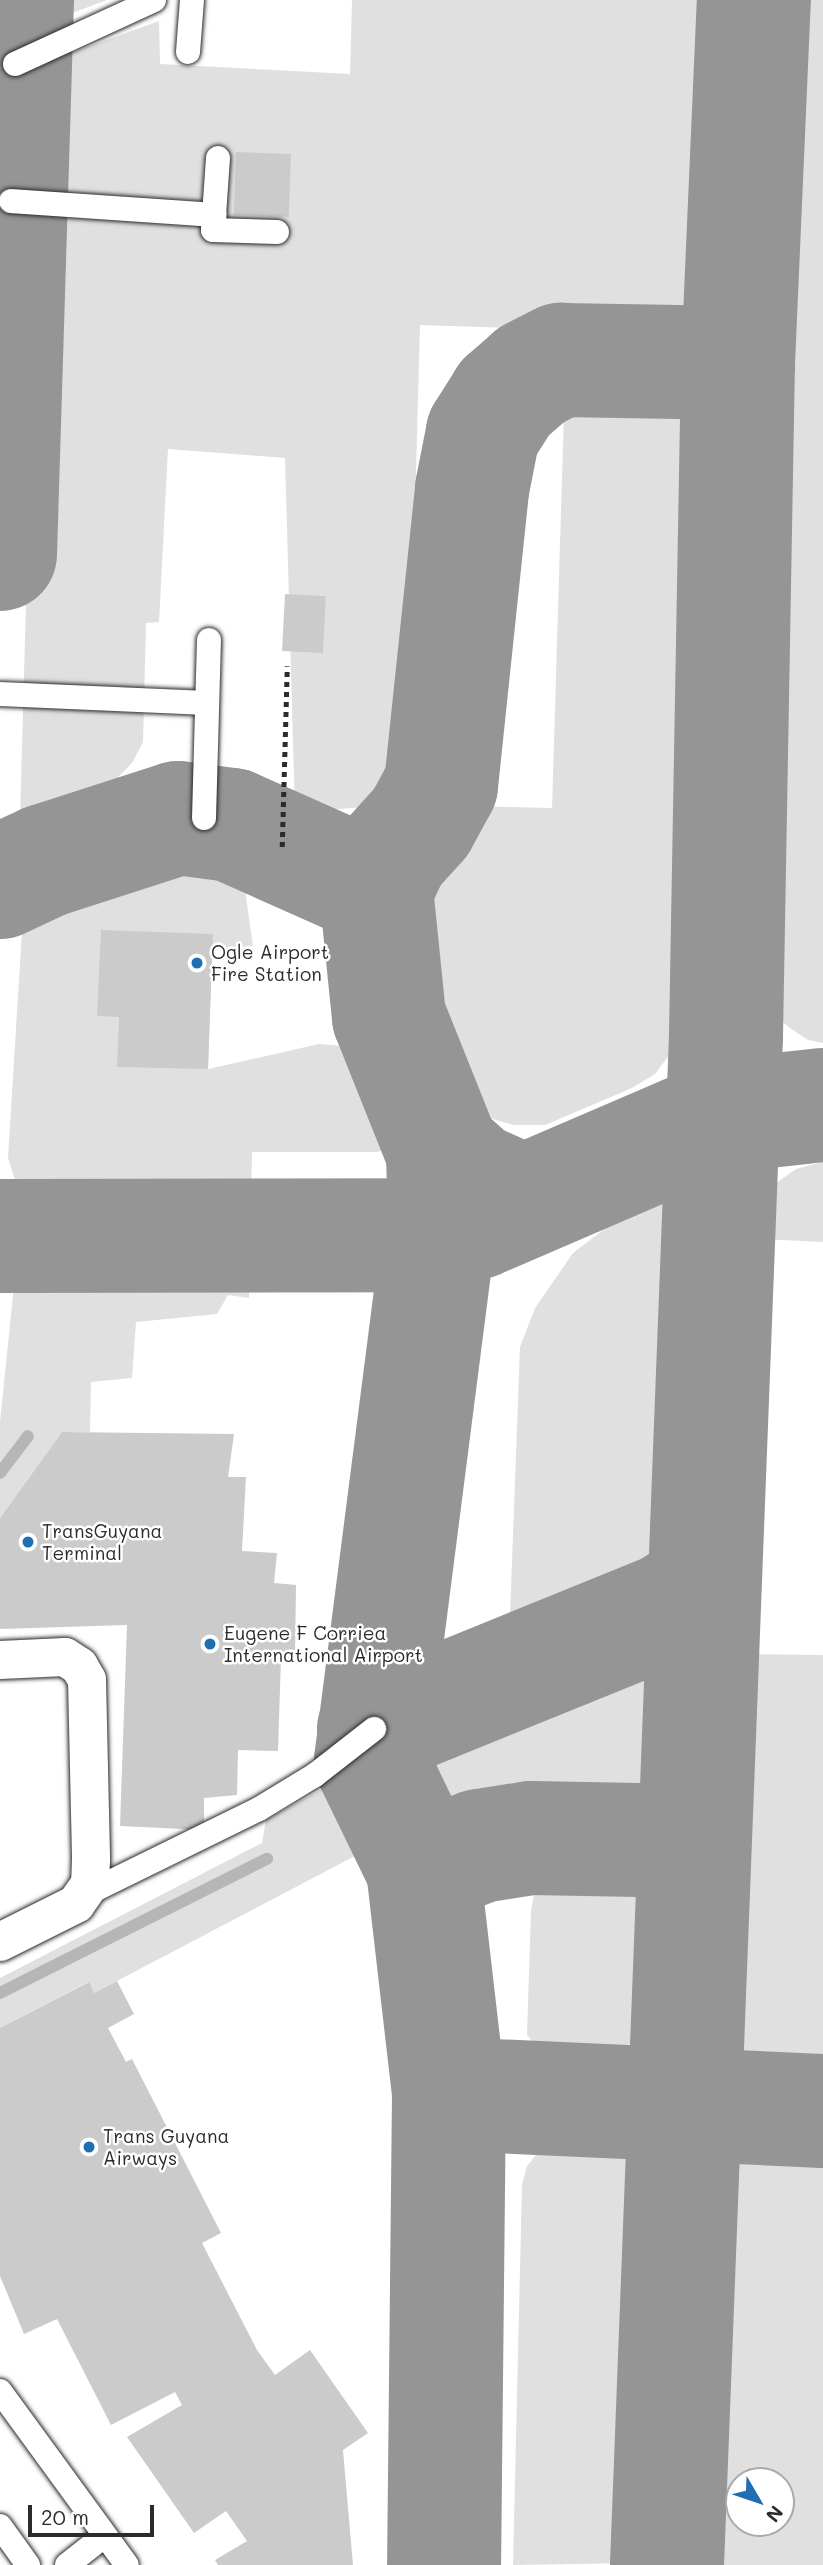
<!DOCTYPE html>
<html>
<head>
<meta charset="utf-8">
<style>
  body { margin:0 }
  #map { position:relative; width:823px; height:2565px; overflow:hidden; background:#fff; font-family:Mali,sans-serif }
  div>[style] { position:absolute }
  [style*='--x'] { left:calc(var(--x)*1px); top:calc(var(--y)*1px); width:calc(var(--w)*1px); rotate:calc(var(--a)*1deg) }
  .green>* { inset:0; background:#e0e0e0 }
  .stream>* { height:12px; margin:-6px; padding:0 6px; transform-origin:6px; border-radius:6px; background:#b6b6b6 }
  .taxiway>* { height:114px; margin:-57px; padding:0 57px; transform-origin:57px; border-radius:57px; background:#959595 }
  .building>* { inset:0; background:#cbcbcb; transform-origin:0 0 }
  .path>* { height:4.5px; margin-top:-2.25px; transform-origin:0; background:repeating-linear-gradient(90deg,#2b2b2b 0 5px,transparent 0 10px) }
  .roads { filter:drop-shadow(0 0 2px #2b2b2b) drop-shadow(0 0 2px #2b2b2b) }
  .lane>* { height:24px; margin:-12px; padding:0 12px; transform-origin:12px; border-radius:12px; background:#fff }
  .secondary>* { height:38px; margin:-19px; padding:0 19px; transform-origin:19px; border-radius:19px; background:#fff }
  .dots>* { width:19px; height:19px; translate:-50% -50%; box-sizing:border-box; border:4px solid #fff; border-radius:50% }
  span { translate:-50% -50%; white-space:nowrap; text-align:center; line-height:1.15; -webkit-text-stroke:5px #fff; paint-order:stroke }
  .poi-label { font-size:19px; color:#2b2b2b }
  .left { translate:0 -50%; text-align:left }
  .north { position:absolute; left:725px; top:2467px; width:70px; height:70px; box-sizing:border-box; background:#fff; border:2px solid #aaa; border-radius:50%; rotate:129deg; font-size:19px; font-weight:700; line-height:28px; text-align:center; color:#2b2b2b }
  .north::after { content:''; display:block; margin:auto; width:24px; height:32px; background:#1f6fb2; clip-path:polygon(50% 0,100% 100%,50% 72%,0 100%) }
  .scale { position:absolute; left:28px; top:2505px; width:126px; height:32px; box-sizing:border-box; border:4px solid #2b2b2b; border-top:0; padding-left:9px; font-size:21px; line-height:24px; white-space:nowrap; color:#2b2b2b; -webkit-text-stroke:5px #fff; paint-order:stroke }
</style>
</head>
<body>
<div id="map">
  <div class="green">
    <div style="clip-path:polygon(43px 0,107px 0,56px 19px,44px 10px)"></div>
    <div style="clip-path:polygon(352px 0,737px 0,731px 214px,726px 277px,720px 297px,688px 332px,666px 341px,567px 330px,420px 325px,407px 804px,295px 812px,285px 458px,168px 449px,159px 622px,146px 623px,143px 742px,132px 763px,70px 826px,51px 834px,34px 832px,20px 818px,40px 99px,46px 73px,54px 61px,68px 54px,159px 21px,160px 64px,350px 74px)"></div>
    <div style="clip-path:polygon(783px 0,823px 0,823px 1043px,808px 1040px,787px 1026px,767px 1005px,755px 983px,746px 946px)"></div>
    <div style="clip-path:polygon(607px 384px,687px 393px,701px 400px,718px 424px,723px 444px,698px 1001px,689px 1029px,655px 1074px,632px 1088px,545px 1125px,513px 1125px,493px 1119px,438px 1083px,423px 1050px,404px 1000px,412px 891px,417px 869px,432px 844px,469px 806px,552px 808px,564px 411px,583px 393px)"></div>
    <div style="clip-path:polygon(183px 849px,207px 851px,228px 859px,243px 876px,253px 946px,212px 950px,208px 1069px,319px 1044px,368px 1048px,385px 1064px,408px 1125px,406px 1135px,397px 1146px,377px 1152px,252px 1152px,251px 1201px,43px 1199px,26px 1191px,14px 1177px,8px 1158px,24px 899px,52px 877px,117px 873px)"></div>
    <div style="clip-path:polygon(823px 1162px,823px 1242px,744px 1238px,758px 1205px,779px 1181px,796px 1169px)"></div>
    <div style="clip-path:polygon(664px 1200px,678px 1206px,689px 1228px,679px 1531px,673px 1549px,646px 1579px,509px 1643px,520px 1347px,535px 1308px,573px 1253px,628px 1211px)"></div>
    <div style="clip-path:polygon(40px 1248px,251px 1254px,249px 1298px,228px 1295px,217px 1314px,136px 1322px,132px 1378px,91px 1382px,90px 1432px,62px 1432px,0 1518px,0 1422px,16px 1266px,28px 1251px)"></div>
    <div style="clip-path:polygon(607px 1644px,644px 1653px,671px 1677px,666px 1757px,628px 1802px,593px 1810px,490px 1796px,436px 1806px,420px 1802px,409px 1790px,402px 1776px,404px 1760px,423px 1734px)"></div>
    <div style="clip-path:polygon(727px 1654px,823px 1655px,823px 2082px,775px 2081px,748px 2072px,726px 2051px,717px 2029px)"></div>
    <div style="clip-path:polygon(330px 1785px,348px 1788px,367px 1805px,369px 1838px,353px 1857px,94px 1993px,88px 1982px,0 2028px,0 1978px,262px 1843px,266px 1820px)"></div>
    <div style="clip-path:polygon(561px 1865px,619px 1868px,632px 1874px,655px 1896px,660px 1911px,654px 2023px,640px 2053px,608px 2074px,579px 2076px,555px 2068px,527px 2035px,531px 1911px,535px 1890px,546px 1873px)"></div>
    <div style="clip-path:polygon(588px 2126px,624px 2140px,644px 2172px,636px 2563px,513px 2565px,522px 2185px,527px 2166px,551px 2137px)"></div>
    <div style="clip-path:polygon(evenodd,802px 2137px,823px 2139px,823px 2565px,693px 2565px,711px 2232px,718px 2204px,739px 2163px,771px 2143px,802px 2137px,739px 2481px,781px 2481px,781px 2523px,739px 2523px,739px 2481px)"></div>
  </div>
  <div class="stream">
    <div style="--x:0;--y:1473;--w:46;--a:-52.9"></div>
    <div style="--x:0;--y:1993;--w:299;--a:-26.7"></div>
  </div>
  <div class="taxiway">
    <div style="--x:0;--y:554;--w:554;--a:-88.24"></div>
    <div style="--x:0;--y:882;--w:50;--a:-25"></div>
    <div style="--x:45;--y:861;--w:140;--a:-17.9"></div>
    <div style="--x:178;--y:818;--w:54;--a:7.4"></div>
    <div style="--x:232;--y:825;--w:158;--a:24"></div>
    <div style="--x:443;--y:1152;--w:40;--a:88.6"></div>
    <div style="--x:444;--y:1192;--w:574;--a:97.31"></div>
    <div style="--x:371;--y:1761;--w:119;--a:64.1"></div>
    <div style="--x:423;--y:1868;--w:227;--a:83.4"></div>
    <div style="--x:449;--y:2094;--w:471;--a:90.6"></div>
    <div style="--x:507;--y:1194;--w:37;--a:-156"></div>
    <div style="--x:473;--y:1179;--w:40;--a:-138"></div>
    <div style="--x:443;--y:1152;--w:145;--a:-111.8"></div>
    <div style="--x:389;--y:1017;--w:129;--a:-95.8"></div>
    <div style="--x:376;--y:889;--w:38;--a:-65"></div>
    <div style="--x:392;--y:854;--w:43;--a:-47.8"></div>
    <div style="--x:421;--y:822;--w:42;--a:-61.6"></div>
    <div style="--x:441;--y:785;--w:298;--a:-84"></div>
    <div style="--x:472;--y:489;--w:57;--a:-78.9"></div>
    <div style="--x:483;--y:433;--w:41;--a:-57.8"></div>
    <div style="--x:505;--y:398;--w:35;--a:-41"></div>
    <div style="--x:531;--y:375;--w:34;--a:-27"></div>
    <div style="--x:561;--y:360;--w:177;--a:1"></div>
    <div style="--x:0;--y:1236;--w:436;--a:-0.1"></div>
    <div style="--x:436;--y:1235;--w:43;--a:-17.6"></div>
    <div style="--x:477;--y:1222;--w:268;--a:-23.3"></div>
    <div style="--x:723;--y:1116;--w:101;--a:-6.3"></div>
    <div style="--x:374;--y:1729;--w:318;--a:-22.1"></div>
    <div style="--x:669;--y:1609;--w:42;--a:-33.3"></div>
    <div style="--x:423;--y:1868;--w:61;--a:-21.1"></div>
    <div style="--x:480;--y:1846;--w:52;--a:-8.9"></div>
    <div style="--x:531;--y:1838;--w:162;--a:1.1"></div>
    <div style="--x:449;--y:2094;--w:374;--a:2.6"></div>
    <div style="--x:667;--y:2565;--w:1530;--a:-87.79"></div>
    <div style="--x:726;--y:1036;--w:673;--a:-88.98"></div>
    <div style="--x:738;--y:363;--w:363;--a:-87.5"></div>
  </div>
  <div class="building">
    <div style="left:236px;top:152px;width:55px;height:63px;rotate:2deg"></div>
    <div style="left:285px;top:594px;width:41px;height:57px;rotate:3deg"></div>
    <div style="clip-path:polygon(101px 930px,213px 934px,208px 1069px,117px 1067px,119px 1017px,97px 1016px)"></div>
    <div style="clip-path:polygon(62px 1432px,234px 1434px,228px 1477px,246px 1477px,242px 1551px,277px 1553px,274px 1583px,296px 1585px,295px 1658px,281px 1658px,278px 1751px,238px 1750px,237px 1795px,204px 1798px,204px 1830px,120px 1826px,127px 1625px,0 1629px,0 1518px)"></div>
    <div style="clip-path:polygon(117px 1981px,134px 2014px,108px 2028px,126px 2062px,132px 2059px,221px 2233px,202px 2243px,257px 2350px,275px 2375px,310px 2350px,368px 2433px,343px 2450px,353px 2565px,218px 2565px,215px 2560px,247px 2541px,226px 2511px,194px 2533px,127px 2437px,182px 2405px,175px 2392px,111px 2425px,57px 2319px,24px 2334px,0 2276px,0 2028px,89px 1982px,94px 1993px)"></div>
  </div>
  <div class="path">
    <div style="--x:282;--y:847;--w:181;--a:-88.4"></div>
  </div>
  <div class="roads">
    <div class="lane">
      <div style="--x:188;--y:52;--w:52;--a:-85.6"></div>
      <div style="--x:15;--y:64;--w:153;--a:-24.7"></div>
      <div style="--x:218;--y:158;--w:72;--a:94"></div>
      <div style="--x:213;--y:230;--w:64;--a:1.8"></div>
      <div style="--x:11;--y:201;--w:204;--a:3.9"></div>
      <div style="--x:0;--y:694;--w:207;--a:2.5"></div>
      <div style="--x:204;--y:818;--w:178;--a:-88.4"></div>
      <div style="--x:84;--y:1895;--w:195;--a:-26.2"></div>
      <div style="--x:259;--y:1809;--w:66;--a:-31.3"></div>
      <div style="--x:315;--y:1775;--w:75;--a:-37.9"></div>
      <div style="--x:0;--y:2391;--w:215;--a:53.9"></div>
      <div style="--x:0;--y:2526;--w:48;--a:54.3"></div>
      <div style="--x:67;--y:2565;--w:47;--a:-38.1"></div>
    </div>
    <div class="secondary">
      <div style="--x:0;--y:1660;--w:65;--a:-2.6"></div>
      <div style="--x:65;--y:1657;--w:17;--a:33"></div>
      <div style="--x:79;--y:1666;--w:16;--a:60"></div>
      <div style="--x:87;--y:1680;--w:179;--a:88.7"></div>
      <div style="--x:91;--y:1859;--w:25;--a:92"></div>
      <div style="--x:90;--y:1884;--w:24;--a:125"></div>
      <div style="--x:76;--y:1904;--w:85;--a:153.4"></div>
    </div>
  </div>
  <div class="dots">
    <div style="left:197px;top:963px;background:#1f6fb2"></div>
    <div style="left:28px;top:1542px;background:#1f6fb2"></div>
    <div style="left:210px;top:1644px;background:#1f6fb2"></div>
    <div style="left:89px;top:2147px;background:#1f6fb2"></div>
  </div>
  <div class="poi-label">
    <span class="left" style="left:211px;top:963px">Ogle Airport<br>Fire Station</span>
    <span class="left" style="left:42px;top:1542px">TransGuyana<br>Terminal</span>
    <span class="left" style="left:224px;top:1644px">Eugene F Corriea<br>International Airport</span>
    <span class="left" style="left:103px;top:2147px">Trans Guyana<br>Airways</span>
  </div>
  <div class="north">N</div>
  <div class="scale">20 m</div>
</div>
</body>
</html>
